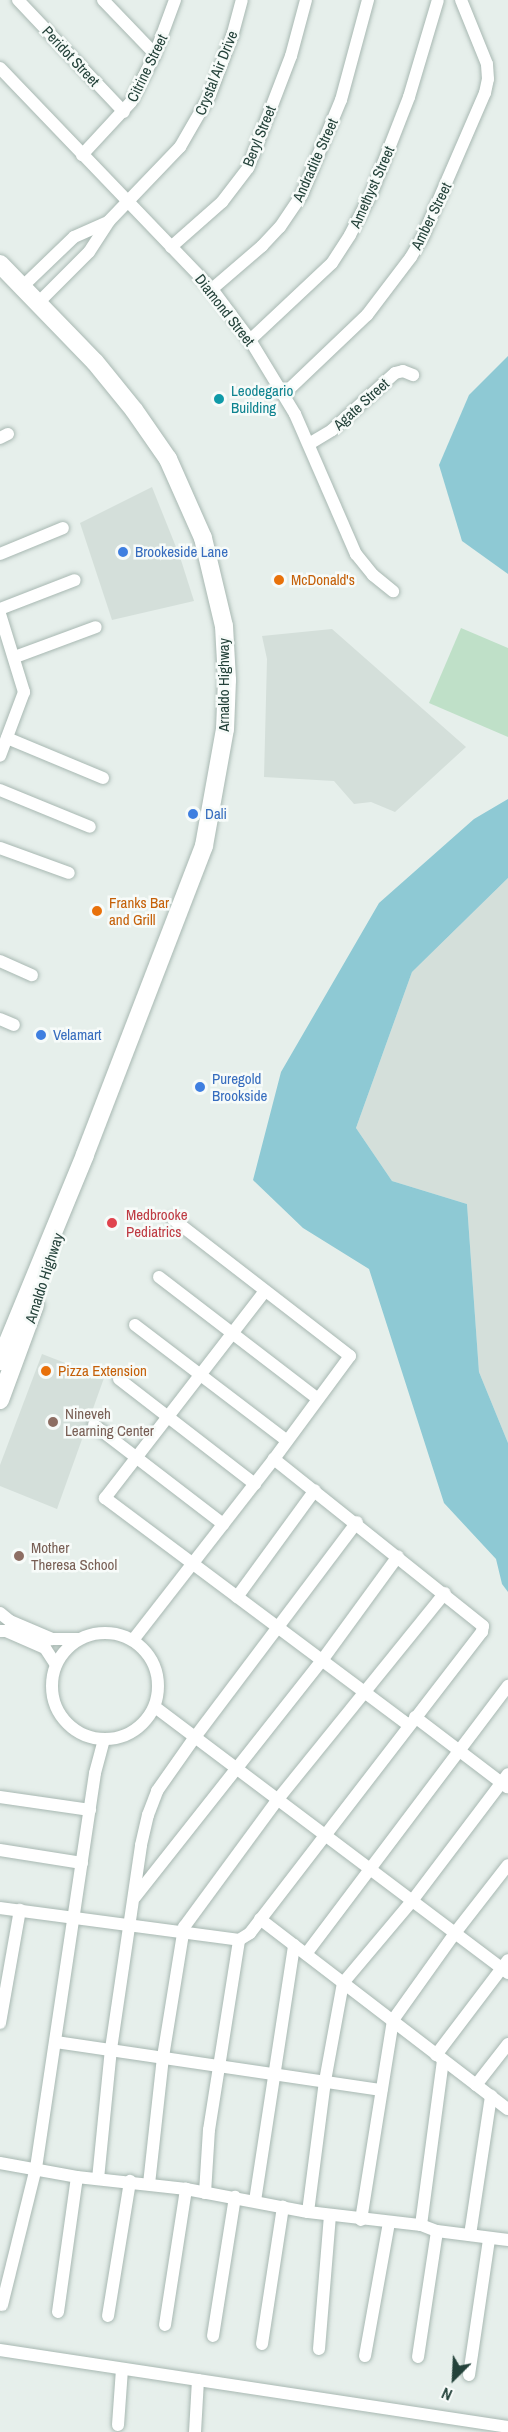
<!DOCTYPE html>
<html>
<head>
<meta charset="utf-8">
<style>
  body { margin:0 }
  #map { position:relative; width:508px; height:2432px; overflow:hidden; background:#e6efeb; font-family:"Archivo Narrow",sans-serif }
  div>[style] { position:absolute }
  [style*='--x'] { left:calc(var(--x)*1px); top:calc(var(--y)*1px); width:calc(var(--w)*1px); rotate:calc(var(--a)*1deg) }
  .built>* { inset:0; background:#d4dfda }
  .green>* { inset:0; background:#bfe0c8 }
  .water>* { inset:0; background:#8ec9d4 }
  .roads { filter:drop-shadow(0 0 2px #a8b8b2) drop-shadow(0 0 2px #a8b8b2) }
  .street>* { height:12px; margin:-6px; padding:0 6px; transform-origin:6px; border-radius:6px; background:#fff }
  .street>.ring { margin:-6px; padding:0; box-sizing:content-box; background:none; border:12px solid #fff; border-radius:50% }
  .secondary>* { height:18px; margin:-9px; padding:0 9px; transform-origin:9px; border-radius:9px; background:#fff }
  .dots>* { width:16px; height:16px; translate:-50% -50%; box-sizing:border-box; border:3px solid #f7fbf9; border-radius:50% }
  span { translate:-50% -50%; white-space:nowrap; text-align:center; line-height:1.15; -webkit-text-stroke:5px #f7fbf9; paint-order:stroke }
  .street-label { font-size:15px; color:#24423a }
  .culture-label { font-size:15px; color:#0d838f }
  .left { translate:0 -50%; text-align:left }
  .shop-label { font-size:15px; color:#366cbe }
  .food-label { font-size:15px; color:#c56008 }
  .health-label { font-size:15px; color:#be3a42 }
  .education-label { font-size:15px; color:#785e54 }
  .north { position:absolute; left:424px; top:2348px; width:60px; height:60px; -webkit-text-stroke:4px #f7fbf9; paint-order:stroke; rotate:204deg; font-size:16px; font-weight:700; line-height:24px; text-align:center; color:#24423a }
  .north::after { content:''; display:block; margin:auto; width:21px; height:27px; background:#24423a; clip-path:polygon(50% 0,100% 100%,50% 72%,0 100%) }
</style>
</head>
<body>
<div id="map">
  <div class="built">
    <div style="clip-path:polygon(152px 487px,180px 557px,194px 601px,112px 620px,80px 523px)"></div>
    <div style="clip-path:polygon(332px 629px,466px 747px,395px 812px,371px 802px,354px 804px,334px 781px,264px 777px,267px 659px,262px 636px)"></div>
    <div style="clip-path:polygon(508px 878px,508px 1443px,479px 1372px,467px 1204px,392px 1181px,356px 1128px,412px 972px)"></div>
    <div style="clip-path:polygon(42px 1354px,104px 1378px,57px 1509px,0 1486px,0 1465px)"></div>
  </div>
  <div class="green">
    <div style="clip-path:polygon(461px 628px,508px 648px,508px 737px,429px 703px)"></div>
  </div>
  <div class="water">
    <div style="clip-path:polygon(508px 356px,508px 574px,462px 541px,439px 465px,469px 395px)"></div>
    <div style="clip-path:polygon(508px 799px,508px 878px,412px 972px,356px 1128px,392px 1181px,467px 1204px,479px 1372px,508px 1443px,508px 1592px,502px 1584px,496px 1559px,444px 1503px,369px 1269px,303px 1228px,253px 1180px,281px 1072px,379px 903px,474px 819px)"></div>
  </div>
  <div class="roads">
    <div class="street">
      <div style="--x:18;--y:0;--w:154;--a:46.6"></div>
      <div style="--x:103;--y:0;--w:75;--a:46.1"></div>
      <div style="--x:0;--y:68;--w:306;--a:46.2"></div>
      <div style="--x:212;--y:289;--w:64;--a:53.3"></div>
      <div style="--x:250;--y:340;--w:87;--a:58.7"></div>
      <div style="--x:295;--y:414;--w:153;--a:66.5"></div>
      <div style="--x:356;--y:554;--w:27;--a:51"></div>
      <div style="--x:373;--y:575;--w:26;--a:39"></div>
      <div style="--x:82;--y:155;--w:72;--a:-47.2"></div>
      <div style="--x:131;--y:102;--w:54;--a:-63.4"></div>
      <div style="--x:155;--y:54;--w:58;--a:-69.7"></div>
      <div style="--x:171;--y:247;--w:68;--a:-41.4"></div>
      <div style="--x:222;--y:202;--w:43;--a:-52.6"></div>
      <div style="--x:248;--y:168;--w:120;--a:-69"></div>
      <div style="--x:291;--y:56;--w:58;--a:-75"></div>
      <div style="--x:22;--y:287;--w:72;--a:-43.9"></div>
      <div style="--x:74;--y:237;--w:37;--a:-24"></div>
      <div style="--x:212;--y:289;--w:66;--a:-40.7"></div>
      <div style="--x:262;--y:246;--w:26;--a:-47"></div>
      <div style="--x:280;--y:227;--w:40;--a:-56"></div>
      <div style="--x:302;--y:194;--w:102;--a:-67.5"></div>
      <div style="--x:341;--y:100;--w:104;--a:-74.9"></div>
      <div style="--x:38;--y:303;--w:72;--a:-45"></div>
      <div style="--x:89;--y:252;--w:37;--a:-57"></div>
      <div style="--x:109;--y:221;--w:103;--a:-46.2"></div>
      <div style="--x:180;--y:147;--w:60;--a:-60"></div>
      <div style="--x:210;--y:95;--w:66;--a:-69.6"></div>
      <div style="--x:233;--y:33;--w:34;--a:-75"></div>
      <div style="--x:250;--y:340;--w:112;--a:-43.2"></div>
      <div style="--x:332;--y:263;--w:33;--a:-57"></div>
      <div style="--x:350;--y:235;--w:48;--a:-62.9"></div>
      <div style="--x:372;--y:192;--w:102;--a:-68.7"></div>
      <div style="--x:409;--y:97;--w:101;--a:-73.4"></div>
      <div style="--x:284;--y:394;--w:115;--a:-43.6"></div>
      <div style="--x:367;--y:315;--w:73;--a:-52.8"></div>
      <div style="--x:411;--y:257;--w:24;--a:-60"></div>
      <div style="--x:423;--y:236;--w:156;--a:-66.6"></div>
      <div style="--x:485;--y:93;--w:14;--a:-78"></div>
      <div style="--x:488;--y:79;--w:15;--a:-94"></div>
      <div style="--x:487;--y:64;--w:69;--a:-112.1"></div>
      <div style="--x:0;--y:438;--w:9;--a:-27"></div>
      <div style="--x:309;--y:444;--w:27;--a:-31"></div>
      <div style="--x:332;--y:430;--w:85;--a:-42.1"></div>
      <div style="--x:395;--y:373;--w:8;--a:-14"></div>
      <div style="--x:403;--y:371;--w:11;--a:22"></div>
      <div style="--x:0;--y:554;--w:68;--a:-22.4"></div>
      <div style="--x:0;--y:609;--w:80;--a:-21.1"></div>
      <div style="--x:0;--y:614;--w:82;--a:72.9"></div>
      <div style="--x:24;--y:692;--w:68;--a:110.6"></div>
      <div style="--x:15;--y:657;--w:86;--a:-20.3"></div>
      <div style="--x:7;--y:738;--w:104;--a:22.6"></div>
      <div style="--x:0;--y:790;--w:97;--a:22.3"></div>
      <div style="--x:0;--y:848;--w:73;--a:19.9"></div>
      <div style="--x:0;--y:961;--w:35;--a:24"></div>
      <div style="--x:0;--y:1019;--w:15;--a:23"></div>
      <div style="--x:159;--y:1277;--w:200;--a:37.5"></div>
      <div style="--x:265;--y:1291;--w:262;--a:127.7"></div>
      <div style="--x:105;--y:1498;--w:379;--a:36.8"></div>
      <div style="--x:135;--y:1325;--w:191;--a:37.3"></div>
      <div style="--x:119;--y:1379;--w:172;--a:37.7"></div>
      <div style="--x:94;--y:1425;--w:163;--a:37.5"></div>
      <div style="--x:237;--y:1597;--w:132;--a:-53.9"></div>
      <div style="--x:0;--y:1613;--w:13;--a:39"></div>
      <div style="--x:10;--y:1621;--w:46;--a:23.2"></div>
      <div style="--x:52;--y:1639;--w:27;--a:0"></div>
      <div style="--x:0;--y:1631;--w:6;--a:0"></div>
      <div style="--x:6;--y:1631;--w:43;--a:23.6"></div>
      <div style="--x:45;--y:1648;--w:20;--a:57"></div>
      <div class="ring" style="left:52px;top:1633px;width:94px;height:94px"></div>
      <div style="--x:133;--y:1640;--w:229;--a:-52.1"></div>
      <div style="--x:274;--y:1459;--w:128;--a:-53.6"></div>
      <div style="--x:350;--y:1356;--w:224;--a:-142.3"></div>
      <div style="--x:155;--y:1707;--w:442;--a:37"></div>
      <div style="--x:415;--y:1717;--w:116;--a:37.3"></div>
      <div style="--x:0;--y:1797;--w:91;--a:8.2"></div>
      <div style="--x:0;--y:1850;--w:83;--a:9"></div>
      <div style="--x:135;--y:1897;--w:303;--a:-51.7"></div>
      <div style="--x:323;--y:1659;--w:127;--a:-53.9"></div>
      <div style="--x:0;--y:1908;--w:241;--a:7.6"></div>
      <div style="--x:260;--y:1919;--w:312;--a:37.5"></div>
      <div style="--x:306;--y:1954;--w:336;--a:-53"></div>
      <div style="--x:0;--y:2023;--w:115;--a:-80"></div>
      <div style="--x:56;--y:2042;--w:329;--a:8.4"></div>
      <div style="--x:436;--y:2055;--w:119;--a:-52.8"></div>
      <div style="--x:476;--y:2085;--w:52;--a:-52"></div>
      <div style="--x:0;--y:2163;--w:78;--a:10.3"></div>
      <div style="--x:77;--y:2177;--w:110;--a:6.3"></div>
      <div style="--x:186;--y:2189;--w:124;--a:10.7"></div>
      <div style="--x:308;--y:2212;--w:114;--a:6.6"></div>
      <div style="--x:421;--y:2225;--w:17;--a:21"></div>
      <div style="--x:437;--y:2231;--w:72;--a:7.2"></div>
      <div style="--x:98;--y:2179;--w:131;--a:-84.3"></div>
      <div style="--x:111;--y:2049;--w:206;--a:-81.6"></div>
      <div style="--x:141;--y:1845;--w:31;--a:-77"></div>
      <div style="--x:148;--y:1815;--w:26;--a:-69"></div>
      <div style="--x:157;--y:1791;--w:66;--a:-54.9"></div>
      <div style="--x:195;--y:1737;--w:269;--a:-53"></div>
      <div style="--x:149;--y:2184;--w:128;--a:-83.7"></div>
      <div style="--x:163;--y:2057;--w:132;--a:-80.8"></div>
      <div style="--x:184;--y:1927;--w:159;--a:-53.7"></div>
      <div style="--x:278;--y:1799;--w:265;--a:-51"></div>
      <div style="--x:205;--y:2193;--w:63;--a:-86.4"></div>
      <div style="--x:209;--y:2130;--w:192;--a:-81"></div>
      <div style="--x:239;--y:1940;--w:13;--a:-32"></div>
      <div style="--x:250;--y:1933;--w:380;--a:-52.4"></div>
      <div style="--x:482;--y:1632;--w:6;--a:-81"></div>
      <div style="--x:483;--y:1626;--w:268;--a:-141.4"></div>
      <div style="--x:255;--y:2201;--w:259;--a:-81.3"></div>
      <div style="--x:308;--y:2212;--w:132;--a:-82.6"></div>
      <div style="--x:325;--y:2081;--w:100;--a:-79.6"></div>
      <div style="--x:343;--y:1983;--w:107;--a:-49.9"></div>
      <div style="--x:412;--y:1901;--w:159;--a:-52.9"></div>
      <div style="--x:361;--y:2220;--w:203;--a:-80.9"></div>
      <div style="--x:393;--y:2020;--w:107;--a:-54.5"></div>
      <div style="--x:455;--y:1933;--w:86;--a:-52.1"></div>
      <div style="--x:421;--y:2225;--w:165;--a:-82.4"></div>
      <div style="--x:470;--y:2235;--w:141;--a:-81.4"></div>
      <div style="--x:2;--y:2305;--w:141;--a:-76.1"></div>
      <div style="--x:36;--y:2168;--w:399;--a:-81.5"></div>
      <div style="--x:95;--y:1773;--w:35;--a:-75"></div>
      <div style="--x:58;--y:2312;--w:136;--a:-82"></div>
      <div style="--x:108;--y:2316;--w:137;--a:-80.7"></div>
      <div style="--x:165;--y:2325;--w:138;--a:-81.2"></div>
      <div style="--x:213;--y:2336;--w:141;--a:-81"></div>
      <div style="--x:262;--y:2344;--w:139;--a:-81.3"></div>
      <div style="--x:319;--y:2349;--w:134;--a:-85.3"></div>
      <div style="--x:0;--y:2350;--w:514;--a:8.62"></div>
      <div style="--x:365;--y:2356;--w:135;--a:-79.8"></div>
      <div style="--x:418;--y:2357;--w:127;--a:-81.4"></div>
      <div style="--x:469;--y:2375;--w:137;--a:-81.6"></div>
      <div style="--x:118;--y:2425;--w:56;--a:-85.9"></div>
      <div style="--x:195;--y:2432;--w:52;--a:-86.7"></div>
    </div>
    <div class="secondary">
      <div style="--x:0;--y:264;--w:136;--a:45.9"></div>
      <div style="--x:95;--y:362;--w:62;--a:50.9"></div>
      <div style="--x:134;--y:410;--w:60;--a:55.2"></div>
      <div style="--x:168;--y:459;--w:86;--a:66.1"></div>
      <div style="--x:203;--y:538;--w:90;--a:76.6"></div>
      <div style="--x:224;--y:626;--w:54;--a:86.8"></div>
      <div style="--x:227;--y:680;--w:49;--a:92.3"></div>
      <div style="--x:225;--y:729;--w:119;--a:100.2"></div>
      <div style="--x:204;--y:846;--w:331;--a:111.1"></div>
      <div style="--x:85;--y:1155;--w:223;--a:112.4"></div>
      <div style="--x:0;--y:1400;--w:101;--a:-69.8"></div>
    </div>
  </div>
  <div class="dots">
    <div style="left:219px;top:399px;background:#0f9aa8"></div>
    <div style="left:123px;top:552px;background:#3f7fe0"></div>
    <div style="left:279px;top:580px;background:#e8710a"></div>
    <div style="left:193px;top:814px;background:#3f7fe0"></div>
    <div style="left:97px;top:911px;background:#e8710a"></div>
    <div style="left:41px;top:1035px;background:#3f7fe0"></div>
    <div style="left:200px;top:1087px;background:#3f7fe0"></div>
    <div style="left:112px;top:1223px;background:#e0444e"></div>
    <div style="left:46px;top:1371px;background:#e8710a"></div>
    <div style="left:53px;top:1422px;background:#8d6e63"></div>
    <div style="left:19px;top:1556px;background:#8d6e63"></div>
  </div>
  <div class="street-label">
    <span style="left:71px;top:56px;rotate:47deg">Peridot Street</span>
    <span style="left:147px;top:68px;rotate:-64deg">Citrine Street</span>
    <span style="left:216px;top:73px;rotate:-68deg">Crystal Air Drive</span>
    <span style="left:259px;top:136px;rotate:-68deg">Beryl Street</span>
    <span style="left:315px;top:160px;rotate:-66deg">Andradite Street</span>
    <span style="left:372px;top:187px;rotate:-66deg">Amethyst Street</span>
    <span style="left:431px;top:216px;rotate:-64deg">Amber Street</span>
    <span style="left:225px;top:310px;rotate:52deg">Diamond Street</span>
    <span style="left:361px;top:404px;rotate:-42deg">Agate Street</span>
    <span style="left:224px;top:685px;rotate:-90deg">Arnaldo Highway</span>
    <span style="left:44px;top:1278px;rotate:-72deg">Arnaldo Highway</span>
  </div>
  <div class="culture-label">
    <span class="left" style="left:231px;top:399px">Leodegario<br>Building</span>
  </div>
  <div class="shop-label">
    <span class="left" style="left:135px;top:552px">Brookeside Lane</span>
    <span class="left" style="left:205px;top:814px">Dali</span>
    <span class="left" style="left:53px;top:1035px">Velamart</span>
    <span class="left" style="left:212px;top:1087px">Puregold<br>Brookside</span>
  </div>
  <div class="food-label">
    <span class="left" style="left:291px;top:580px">McDonald's</span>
    <span class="left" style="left:109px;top:911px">Franks Bar<br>and Grill</span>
    <span class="left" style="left:58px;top:1371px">Pizza Extension</span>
  </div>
  <div class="health-label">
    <span class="left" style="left:126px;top:1223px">Medbrooke<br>Pediatrics</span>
  </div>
  <div class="education-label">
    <span class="left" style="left:65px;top:1422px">Nineveh<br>Learning Center</span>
    <span class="left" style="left:31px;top:1556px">Mother<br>Theresa School</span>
  </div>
  <div class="north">N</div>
</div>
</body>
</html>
